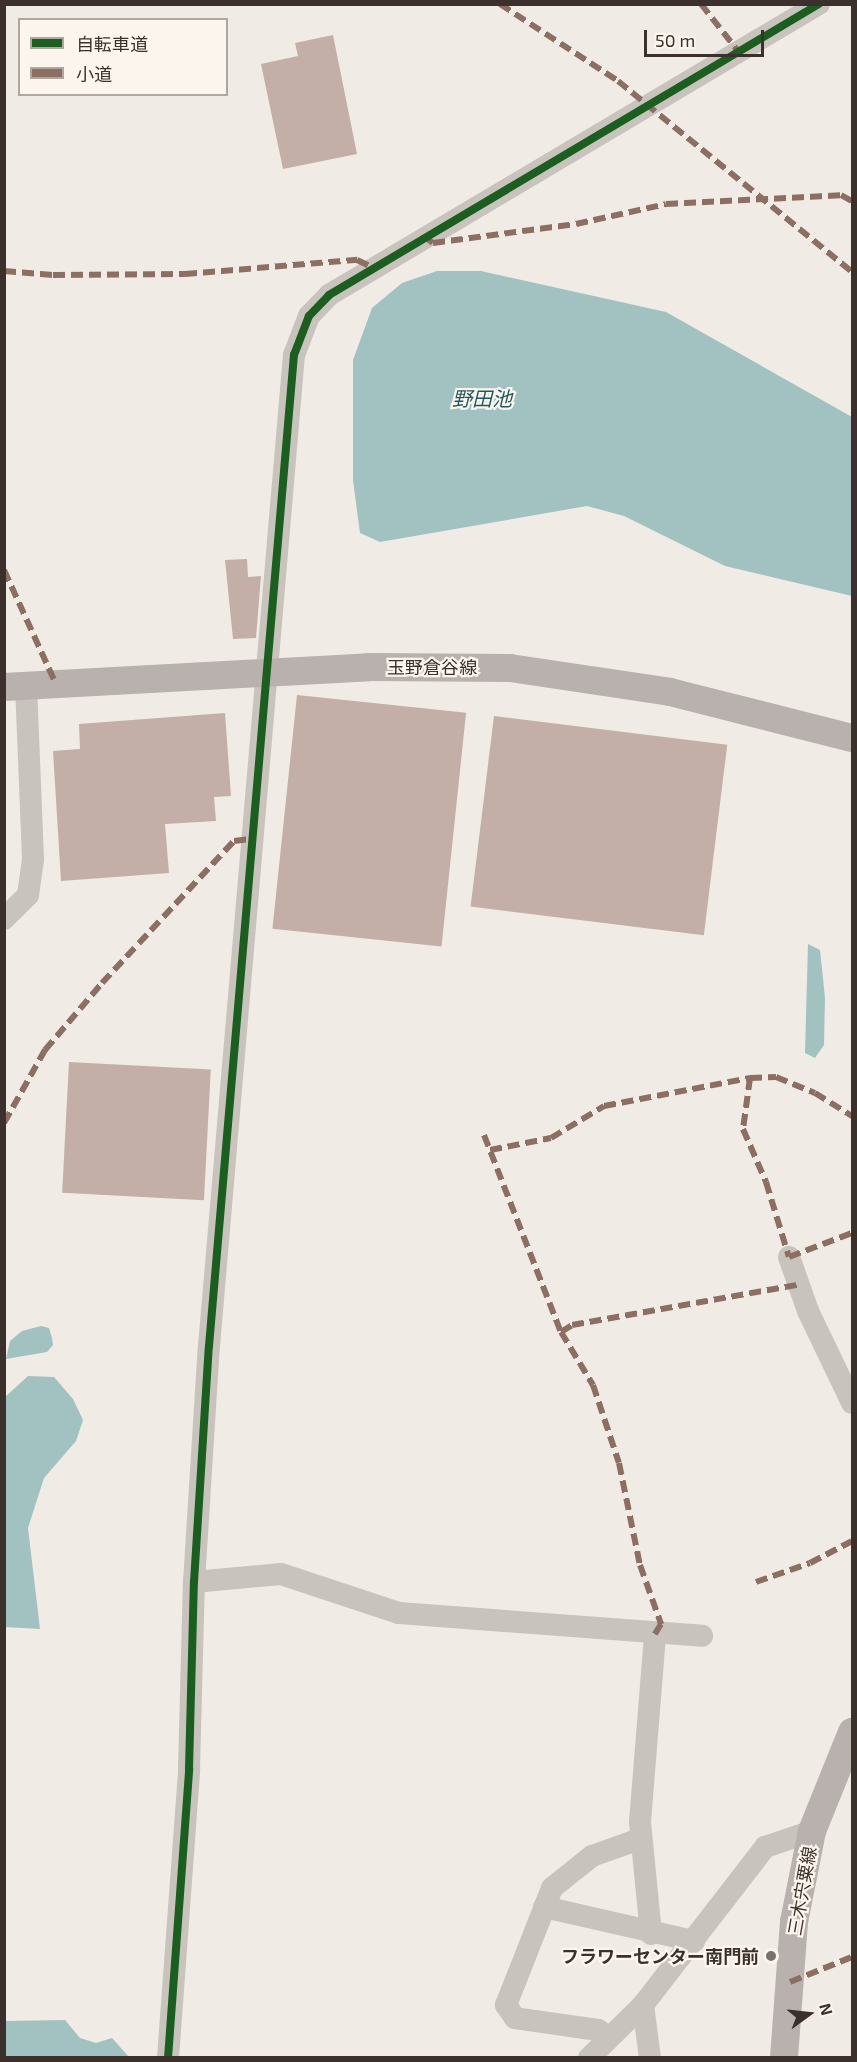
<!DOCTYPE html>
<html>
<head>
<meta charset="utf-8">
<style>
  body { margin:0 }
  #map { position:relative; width:857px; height:2062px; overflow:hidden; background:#f0ebe5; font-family:"Exo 2","Noto Sans JP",sans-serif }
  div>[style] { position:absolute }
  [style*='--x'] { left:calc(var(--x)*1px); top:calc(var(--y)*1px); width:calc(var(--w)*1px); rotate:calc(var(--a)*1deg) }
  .water>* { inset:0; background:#a1c2c1 }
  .building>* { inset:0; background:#c3afa7; transform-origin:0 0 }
  .minor>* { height:22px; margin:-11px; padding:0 11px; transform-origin:11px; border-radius:11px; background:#c9c3be }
  .major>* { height:28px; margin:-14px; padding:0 14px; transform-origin:14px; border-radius:14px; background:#b8b1ad }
  .quiet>* { height:6px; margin-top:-3px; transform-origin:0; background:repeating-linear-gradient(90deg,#8d6e63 0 12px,transparent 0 18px) }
  .cycleway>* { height:8px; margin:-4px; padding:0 4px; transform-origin:4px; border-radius:4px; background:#1b5e20 }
  .dots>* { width:16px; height:16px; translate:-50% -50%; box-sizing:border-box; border:3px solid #fbf5ee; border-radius:50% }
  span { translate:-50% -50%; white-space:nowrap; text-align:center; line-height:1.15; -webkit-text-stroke:4.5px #fbf5ee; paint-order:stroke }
  .street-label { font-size:18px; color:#3b302b }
  .poi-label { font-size:18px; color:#3b302b; font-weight:700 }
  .right { translate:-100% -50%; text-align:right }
  .water-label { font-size:20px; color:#1f5a5e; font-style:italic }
  .frame { position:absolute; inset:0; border:6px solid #3b302b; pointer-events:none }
  .legend { position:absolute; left:18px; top:18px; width:210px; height:78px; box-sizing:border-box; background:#fbf5ee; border:2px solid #aea6a0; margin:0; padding:8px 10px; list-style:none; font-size:18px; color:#3b302b }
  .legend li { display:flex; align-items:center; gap:12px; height:30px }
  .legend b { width:30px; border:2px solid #aea6a0 }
  .north { position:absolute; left:779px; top:1984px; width:60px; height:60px; -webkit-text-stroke:4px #fbf5ee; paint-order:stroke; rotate:75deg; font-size:16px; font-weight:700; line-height:24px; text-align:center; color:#3b302b }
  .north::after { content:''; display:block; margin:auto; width:21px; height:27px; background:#3b302b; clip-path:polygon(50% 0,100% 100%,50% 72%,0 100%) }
  .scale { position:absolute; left:644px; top:30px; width:120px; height:27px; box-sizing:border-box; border:3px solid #3b302b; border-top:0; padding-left:8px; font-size:18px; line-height:21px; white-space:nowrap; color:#3b302b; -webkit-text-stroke:4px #fbf5ee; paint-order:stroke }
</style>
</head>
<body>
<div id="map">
  <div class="water">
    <div style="clip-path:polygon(437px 271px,481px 271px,666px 312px,852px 417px,852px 596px,725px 566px,624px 516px,587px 506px,380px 542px,360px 533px,353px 480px,353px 360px,372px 308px,402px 283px)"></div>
    <div style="clip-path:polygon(808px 944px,820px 950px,825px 998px,824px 1045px,815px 1058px,805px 1053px)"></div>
    <div style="clip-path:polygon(41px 1326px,49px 1328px,52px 1338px,53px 1345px,47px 1352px,6px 1359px,10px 1341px,22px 1331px)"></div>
    <div style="clip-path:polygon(28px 1376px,54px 1377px,73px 1399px,83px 1420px,76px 1441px,44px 1478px,28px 1528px,40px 1629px,5px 1627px,5px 1397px)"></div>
    <div style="clip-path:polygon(65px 2020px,80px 2038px,96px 2043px,112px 2038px,129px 2057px,5px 2057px,5px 2021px)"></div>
  </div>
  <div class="building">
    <div style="clip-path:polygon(333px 35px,357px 154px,283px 169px,261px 64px,298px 56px,295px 43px)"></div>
    <div style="clip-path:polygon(247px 559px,248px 577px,261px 576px,256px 638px,233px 639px,225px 560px)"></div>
    <div style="left:297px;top:695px;width:170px;height:235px;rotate:6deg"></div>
    <div style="clip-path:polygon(225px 713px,231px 796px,214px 797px,216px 821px,165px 824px,169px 873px,61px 881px,53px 751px,80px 749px,79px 724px)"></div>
    <div style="left:494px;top:716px;width:235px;height:192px;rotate:7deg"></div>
    <div style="left:69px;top:1062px;width:142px;height:131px;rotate:3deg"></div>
  </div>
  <div class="minor">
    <div style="--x:4;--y:919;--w:34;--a:-45"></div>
    <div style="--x:28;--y:895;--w:36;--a:-82"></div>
    <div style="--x:33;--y:859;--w:174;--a:-92.3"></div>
    <div style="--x:789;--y:1257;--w:57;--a:70.6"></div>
    <div style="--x:808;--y:1311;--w:102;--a:64.4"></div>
    <div style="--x:194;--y:1582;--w:87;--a:-5.3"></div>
    <div style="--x:281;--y:1574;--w:124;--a:18.3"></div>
    <div style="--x:399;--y:1613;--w:304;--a:4.3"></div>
    <div style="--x:544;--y:1907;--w:154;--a:12.8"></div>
    <div style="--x:651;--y:1934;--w:113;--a:-95.6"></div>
    <div style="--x:640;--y:1822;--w:189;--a:-85.4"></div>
    <div style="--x:643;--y:2005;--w:53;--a:82.5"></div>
    <div style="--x:608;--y:2037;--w:12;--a:-145"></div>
    <div style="--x:598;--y:2030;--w:84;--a:-171.8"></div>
    <div style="--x:515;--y:2018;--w:16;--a:-125"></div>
    <div style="--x:506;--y:2005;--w:126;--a:-68.5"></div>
    <div style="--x:552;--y:1888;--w:51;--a:-38.7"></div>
    <div style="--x:592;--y:1856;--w:51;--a:-19.5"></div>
    <div style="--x:168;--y:2058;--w:290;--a:-85.8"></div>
    <div style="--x:189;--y:1769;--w:187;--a:-88.5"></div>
    <div style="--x:194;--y:1582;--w:236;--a:-86.4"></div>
    <div style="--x:209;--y:1346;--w:995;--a:-85.1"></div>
    <div style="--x:294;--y:355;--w:42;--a:-69"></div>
    <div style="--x:309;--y:316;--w:29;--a:-46"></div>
    <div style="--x:329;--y:295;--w:570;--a:-30.71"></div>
    <div style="--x:589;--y:2058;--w:76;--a:-44.5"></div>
    <div style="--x:643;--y:2005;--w:200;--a:-52.3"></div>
    <div style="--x:765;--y:1847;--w:50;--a:-18.8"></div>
  </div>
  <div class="major">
    <div style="--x:4;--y:687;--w:366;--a:-3.1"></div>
    <div style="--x:369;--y:667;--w:141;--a:0.4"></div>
    <div style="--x:510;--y:668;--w:162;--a:8.5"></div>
    <div style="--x:670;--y:692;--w:188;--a:14.2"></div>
    <div style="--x:784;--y:2058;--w:136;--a:-85.8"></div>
    <div style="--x:794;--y:1922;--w:93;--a:-78.8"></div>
    <div style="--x:812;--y:1831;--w:107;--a:-68"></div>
  </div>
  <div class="quiet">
    <div style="--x:500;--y:4;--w:141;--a:33.1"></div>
    <div style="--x:618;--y:81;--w:302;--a:39.2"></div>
    <div style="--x:701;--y:4;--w:60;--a:51.8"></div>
    <div style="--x:424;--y:236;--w:11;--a:38"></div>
    <div style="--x:433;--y:243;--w:144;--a:-7.6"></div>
    <div style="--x:576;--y:224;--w:92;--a:-12.5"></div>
    <div style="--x:666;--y:204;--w:175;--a:-2.9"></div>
    <div style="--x:841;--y:195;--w:13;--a:29"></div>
    <div style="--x:4;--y:271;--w:49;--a:4.7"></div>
    <div style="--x:53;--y:275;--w:132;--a:-0.4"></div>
    <div style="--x:185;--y:274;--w:173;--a:-4.7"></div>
    <div style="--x:357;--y:260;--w:17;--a:25"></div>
    <div style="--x:4;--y:570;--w:125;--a:65.5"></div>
    <div style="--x:750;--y:1078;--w:51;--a:97.8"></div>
    <div style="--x:743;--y:1129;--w:58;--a:66.5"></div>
    <div style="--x:766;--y:1182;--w:78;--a:73"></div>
    <div style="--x:789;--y:1257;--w:67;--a:-20.9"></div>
    <div style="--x:4;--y:1123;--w:84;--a:-60.7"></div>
    <div style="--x:45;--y:1050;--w:88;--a:-49.6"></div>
    <div style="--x:102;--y:983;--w:194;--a:-47.1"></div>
    <div style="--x:234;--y:841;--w:16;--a:-7"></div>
    <div style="--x:484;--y:1135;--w:212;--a:68.7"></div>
    <div style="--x:561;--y:1332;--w:62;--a:58.9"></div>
    <div style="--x:593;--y:1385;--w:82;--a:71.6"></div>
    <div style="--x:619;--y:1463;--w:104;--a:78.4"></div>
    <div style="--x:640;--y:1565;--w:63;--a:70.4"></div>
    <div style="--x:661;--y:1624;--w:12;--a:121"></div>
    <div style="--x:490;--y:1150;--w:62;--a:-11.1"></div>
    <div style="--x:551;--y:1138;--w:62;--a:-31.1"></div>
    <div style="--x:604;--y:1106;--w:149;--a:-10.9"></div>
    <div style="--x:750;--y:1078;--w:26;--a:-2"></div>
    <div style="--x:776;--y:1077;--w:42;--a:22.3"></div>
    <div style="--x:815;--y:1093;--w:44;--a:31.9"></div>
    <div style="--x:561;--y:1332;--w:13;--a:-32"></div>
    <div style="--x:572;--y:1325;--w:229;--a:-10.1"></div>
    <div style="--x:756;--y:1582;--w:57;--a:-19.4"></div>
    <div style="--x:810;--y:1563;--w:47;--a:-27.6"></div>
    <div style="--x:790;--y:1982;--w:67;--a:-22"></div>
  </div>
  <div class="cycleway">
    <div style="--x:168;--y:2058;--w:290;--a:-85.8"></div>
    <div style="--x:189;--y:1769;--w:187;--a:-88.5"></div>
    <div style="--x:194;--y:1582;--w:236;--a:-86.4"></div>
    <div style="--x:209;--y:1346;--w:995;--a:-85.1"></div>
    <div style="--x:294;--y:355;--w:42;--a:-69"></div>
    <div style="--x:309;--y:316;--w:29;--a:-46"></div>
    <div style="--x:329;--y:295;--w:570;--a:-30.71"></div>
  </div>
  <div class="dots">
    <div style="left:771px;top:1956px;background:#7a716c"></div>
  </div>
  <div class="street-label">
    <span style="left:432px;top:667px">玉野倉谷線</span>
    <span style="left:802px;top:1891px;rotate:-80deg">三木宍粟線</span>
  </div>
  <div class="poi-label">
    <span class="right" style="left:759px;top:1956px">フラワーセンター南門前</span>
  </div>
  <div class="water-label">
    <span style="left:482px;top:398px">野田池</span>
  </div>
  <div class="frame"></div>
  <ul class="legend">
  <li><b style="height:8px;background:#1b5e20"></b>自転車道</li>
  <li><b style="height:8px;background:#8d6e63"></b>小道</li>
  </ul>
  <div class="north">N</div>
  <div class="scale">50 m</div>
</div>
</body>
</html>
